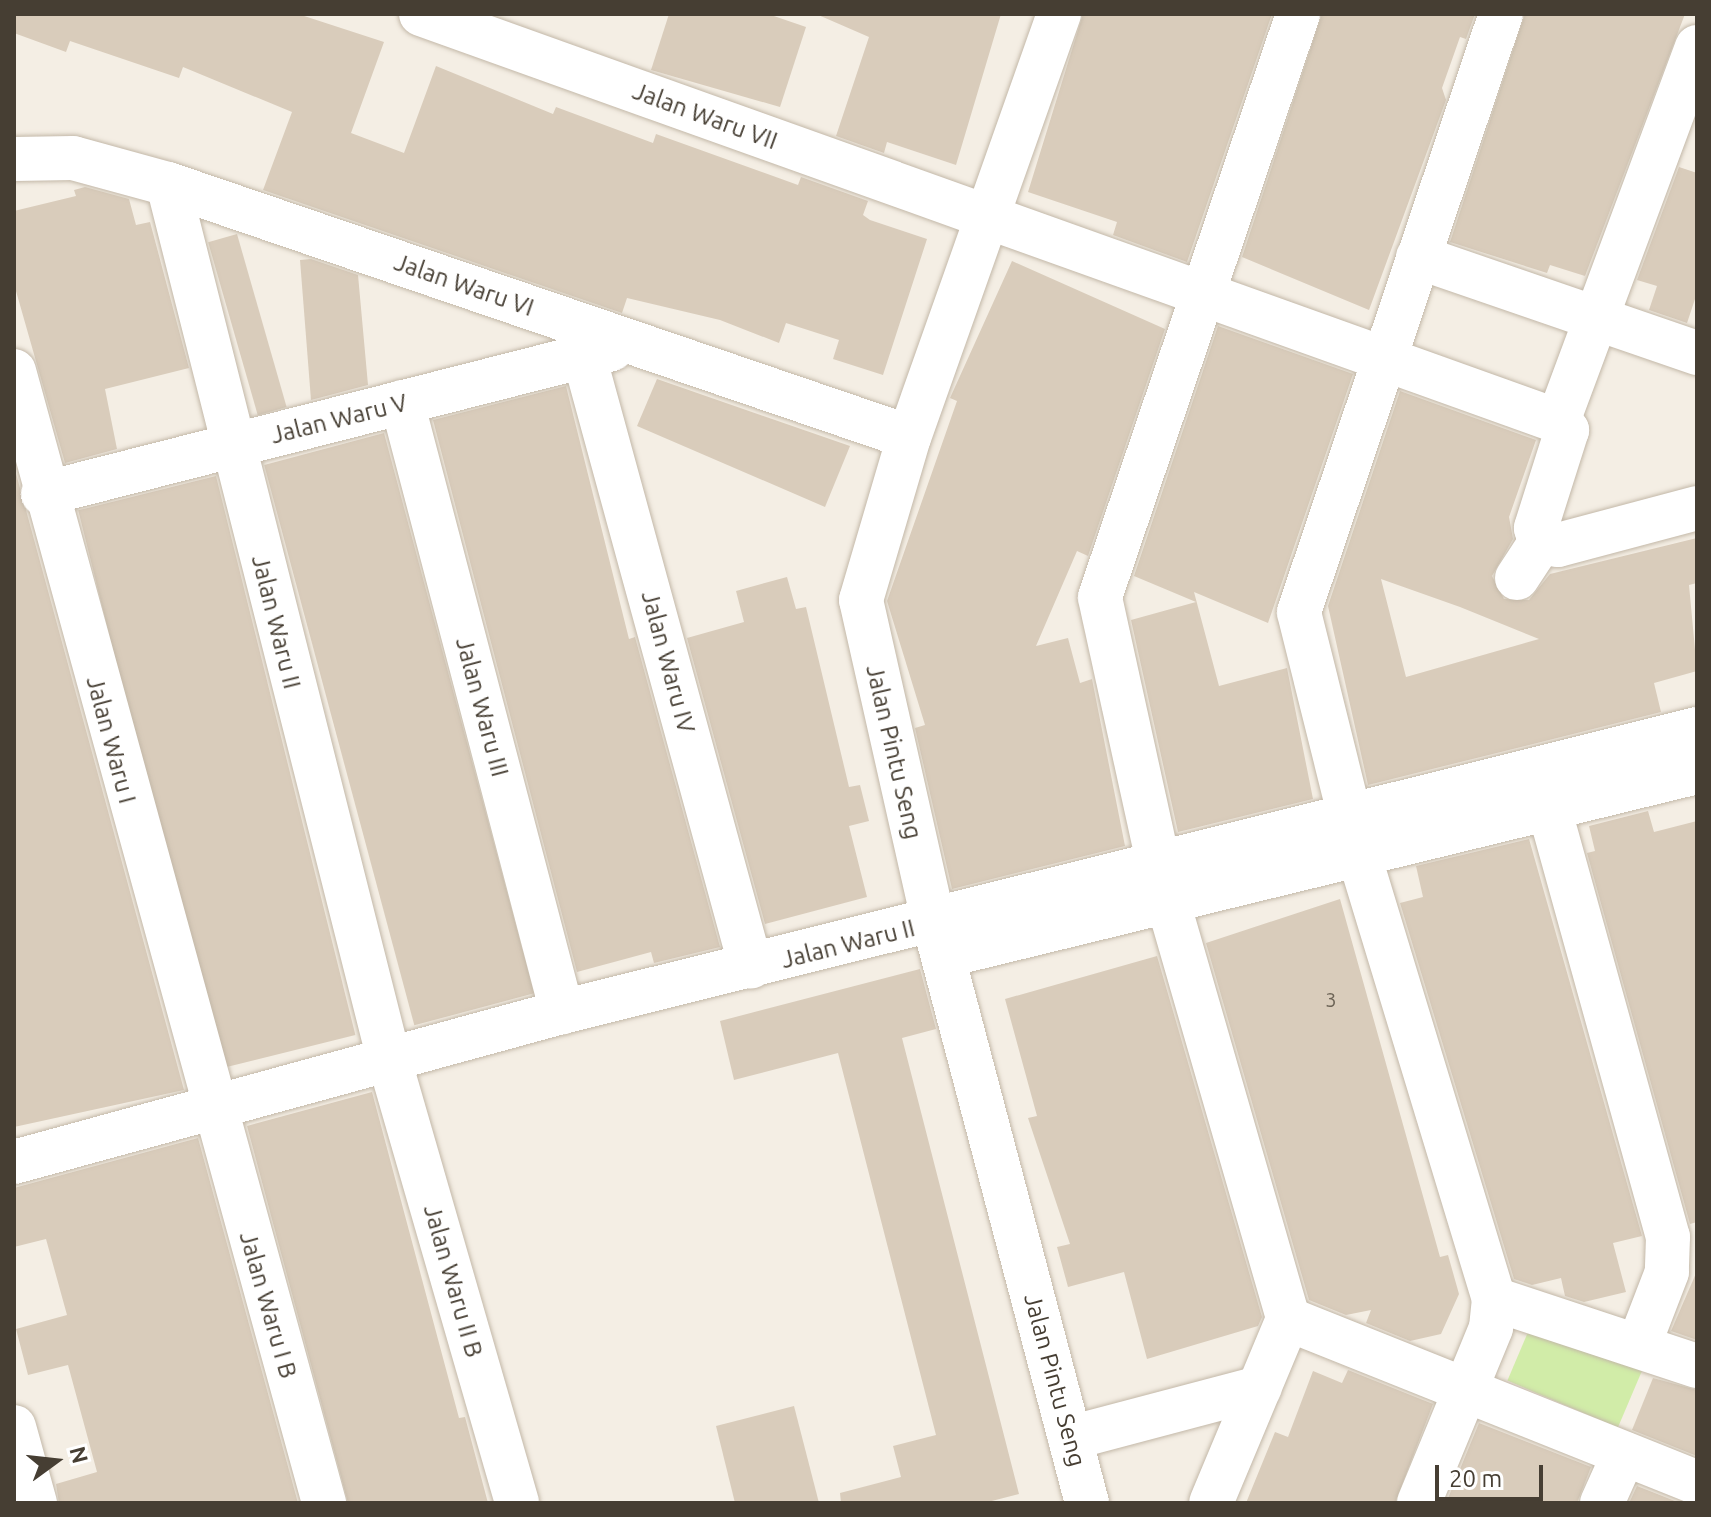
<!DOCTYPE html>
<html>
<head>
<meta charset="utf-8">
<style>
  body { margin:0 }
  #map { position:relative; width:1711px; height:1517px; overflow:hidden; background:#f4eee4; font-family:Ubuntu,sans-serif }
  div>[style] { position:absolute }
  [style*='--x'] { left:calc(var(--x)*1px); top:calc(var(--y)*1px); width:calc(var(--w)*1px); rotate:calc(var(--a)*1deg) }
  .green>* { inset:0; background:#d1eca8; transform-origin:0 0 }
  .building>* { inset:0; background:#d9ccbb; transform-origin:0 0 }
  .roads { filter:drop-shadow(0 0 2px #c3b8a8) drop-shadow(0 0 2px #c3b8a8) }
  .minor>* { height:44px; margin:-22px; padding:0 22px; transform-origin:22px; border-radius:22px; background:#fff }
  span { translate:-50% -50%; white-space:nowrap; text-align:center; line-height:1.15; -webkit-text-stroke:6px #fff; paint-order:stroke }
  .number-label { font-size:20px; color:#6b6255 }
  .number-label span { -webkit-text-stroke-width:0 }
  .street-label { font-size:24px; color:#463e33 }
  .frame { position:absolute; inset:0; border:16px solid #463e33; pointer-events:none }
  .north { position:absolute; left:16px; top:1421px; width:80px; height:80px; -webkit-text-stroke:6px #fff; paint-order:stroke; rotate:75deg; font-size:22px; font-weight:700; line-height:32px; text-align:center; color:#463e33 }
  .north::after { content:''; display:block; margin:auto; width:28px; height:36px; background:#463e33; clip-path:polygon(50% 0,100% 100%,50% 72%,0 100%) }
  .scale { position:absolute; left:1435px; top:1465px; width:108px; height:36px; box-sizing:border-box; border:4px solid #463e33; border-top:0; padding-left:10px; font-size:24px; line-height:28px; white-space:nowrap; color:#463e33; -webkit-text-stroke:6px #fff; paint-order:stroke }
</style>
</head>
<body>
<div id="map">
  <div class="green">
    <div style="left:1534px;top:1318px;width:120px;height:68px;rotate:23deg"></div>
  </div>
  <div class="building">
    <div style="clip-path:polygon(14px 14px,298px 14px,384px 42px,351px 133px,404px 153px,436px 66px,553px 114px,556px 107px,653px 143px,656px 134px,798px 185px,801px 177px,868px 201px,863px 215px,870px 220px,927px 239px,883px 375px,833px 359px,839px 340px,786px 323px,779px 343px,720px 320px,627px 298px,622px 313px,263px 190px,292px 112px,183px 67px,179px 78px,70px 41px,66px 52px,14px 33px)"></div>
    <div style="clip-path:polygon(669px 14px,768px 14px,806px 27px,780px 107px,651px 70px)"></div>
    <div style="clip-path:polygon(816px 14px,1001px 14px,956px 165px,887px 142px,884px 153px,836px 136px,869px 37px)"></div>
    <div style="clip-path:polygon(1083px 14px,1272px 14px,1187px 262px,1113px 235px,1117px 222px,1028px 192px)"></div>
    <div style="clip-path:polygon(1322px 14px,1475px 14px,1466px 39px,1460px 37px,1442px 88px,1446px 100px,1369px 310px,1242px 257px)"></div>
    <div style="clip-path:polygon(1525px 14px,1685px 14px,1585px 276px,1550px 265px,1547px 273px,1450px 242px)"></div>
    <div style="clip-path:polygon(1679px 167px,1697px 173px,1697px 293px,1687px 323px,1649px 310px,1657px 286px,1637px 280px)"></div>
    <div style="clip-path:polygon(85px 187px,129px 199px,136px 225px,150px 222px,189px 368px,105px 389px,117px 449px,65px 463px,14px 284px,14px 211px,76px 196px,74px 190px)"></div>
    <div style="left:237px;top:234px;width:180px;height:30px;rotate:74deg"></div>
    <div style="clip-path:polygon(311px 259px,358px 275px,368px 385px,311px 400px,300px 260px)"></div>
    <div style="clip-path:polygon(1012px 261px,1165px 329px,1088px 556px,1077px 551px,1036px 646px,1068px 638px,1080px 683px,1092px 679px,1125px 846px,952px 889px,915px 728px,925px 725px,887px 601px,957px 401px,950px 398px)"></div>
    <div style="clip-path:polygon(1218px 326px,1353px 374px,1268px 623px,1194px 592px,1219px 686px,1287px 668px,1313px 799px,1178px 832px,1131px 620px,1196px 602px,1134px 576px)"></div>
    <div style="clip-path:polygon(657px 379px,850px 446px,825px 507px,637px 426px)"></div>
    <div style="clip-path:polygon(566px 386px,629px 639px,635px 637px,720px 947px,654px 963px,651px 952px,577px 972px,433px 420px)"></div>
    <div style="clip-path:polygon(evenodd,1400px 391px,1536px 440px,1509px 517px,1513px 539px,1492px 576px,1504px 599px,1529px 600px,1550px 574px,1697px 538px,1697px 583px,1689px 585px,1697px 671px,1654px 683px,1661px 712px,1368px 785px,1328px 606px,1400px 391px,1381px 579px,1460px 607px,1539px 639px,1406px 677px,1381px 579px)"></div>
    <div style="left:384px;top:433px;width:580px;height:124px;rotate:75deg"></div>
    <div style="clip-path:polygon(14px 466px,184px 1090px,14px 1127px)"></div>
    <div style="left:216px;top:476px;width:576px;height:142px;rotate:76deg"></div>
    <div style="clip-path:polygon(787px 577px,796px 609px,806px 607px,849px 787px,860px 785px,869px 821px,849px 826px,867px 897px,765px 924px,687px 638px,744px 622px,736px 591px)"></div>
    <div style="clip-path:polygon(1648px 811px,1654px 832px,1697px 821px,1697px 1222px,1690px 1224px,1587px 853px,1595px 851px,1589px 826px)"></div>
    <div style="clip-path:polygon(1529px 839px,1642px 1236px,1613px 1243px,1626px 1292px,1584px 1302px,1565px 1296px,1561px 1278px,1532px 1285px,1514px 1279px,1400px 903px,1423px 897px,1416px 866px)"></div>
    <div style="clip-path:polygon(1340px 899px,1440px 1257px,1448px 1255px,1459px 1294px,1441px 1334px,1410px 1341px,1366px 1323px,1371px 1310px,1346px 1315px,1309px 1300px,1206px 943px)"></div>
    <div style="clip-path:polygon(1157px 956px,1262px 1317px,1258px 1326px,1147px 1359px,1124px 1272px,1068px 1287px,1057px 1247px,1070px 1244px,1028px 1118px,1037px 1116px,1005px 999px)"></div>
    <div style="clip-path:polygon(920px 969px,936px 1029px,902px 1038px,1019px 1494px,984px 1503px,841px 1503px,840px 1493px,901px 1477px,893px 1446px,936px 1435px,838px 1053px,734px 1080px,720px 1021px)"></div>
    <div style="clip-path:polygon(372px 1092px,459px 1418px,465px 1417px,488px 1503px,348px 1503px,247px 1126px)"></div>
    <div style="clip-path:polygon(198px 1138px,298px 1503px,59px 1503px,56px 1484px,97px 1472px,68px 1365px,28px 1375px,16px 1329px,67px 1315px,46px 1239px,14px 1247px,14px 1188px)"></div>
    <div style="clip-path:polygon(1697px 1271px,1697px 1340px,1671px 1331px)"></div>
    <div style="clip-path:polygon(1348px 1370px,1433px 1404px,1395px 1503px,1246px 1503px,1275px 1432px,1288px 1437px,1313px 1371px,1342px 1383px)"></div>
    <div style="clip-path:polygon(1653px 1378px,1697px 1390px,1697px 1456px,1632px 1430px)"></div>
    <div style="clip-path:polygon(794px 1406px,819px 1503px,735px 1503px,716px 1426px)"></div>
    <div style="clip-path:polygon(1479px 1423px,1591px 1467px,1577px 1503px,1446px 1503px)"></div>
    <div style="clip-path:polygon(1637px 1486px,1680px 1503px,1629px 1503px)"></div>
  </div>
  <div class="roads">
    <div class="minor">
      <div style="--x:421;--y:14;--w:1208;--a:19.7"></div>
      <div style="--x:1558;--y:421;--w:13;--a:45"></div>
      <div style="--x:1567;--y:430;--w:103;--a:107.6"></div>
      <div style="--x:1536;--y:528;--w:16;--a:75"></div>
      <div style="--x:1059;--y:14;--w:449;--a:109.5"></div>
      <div style="--x:909;--y:437;--w:170;--a:106.4"></div>
      <div style="--x:861;--y:600;--w:331;--a:77.3"></div>
      <div style="--x:934;--y:923;--w:600;--a:75.22"></div>
      <div style="--x:14;--y:159;--w:59;--a:-1"></div>
      <div style="--x:73;--y:158;--w:98;--a:15.3"></div>
      <div style="--x:168;--y:184;--w:783;--a:18.85"></div>
      <div style="--x:168;--y:184;--w:902;--a:75.83"></div>
      <div style="--x:389;--y:1059;--w:462;--a:73.9"></div>
      <div style="--x:1418;--y:257;--w:295;--a:19"></div>
      <div style="--x:584;--y:356;--w:633;--a:74.71"></div>
      <div style="--x:14;--y:371;--w:1174;--a:74.68"></div>
      <div style="--x:402;--y:402;--w:631;--a:75.3"></div>
      <div style="--x:1558;--y:421;--w:399;--a:-69.6"></div>
      <div style="--x:43;--y:494;--w:587;--a:-14.3"></div>
      <div style="--x:1540;--y:543;--w:18;--a:6"></div>
      <div style="--x:1558;--y:545;--w:144;--a:-14.9"></div>
      <div style="--x:1517;--y:578;--w:42;--a:-56.7"></div>
      <div style="--x:1549;--y:808;--w:445;--a:74.5"></div>
      <div style="--x:1668;--y:1237;--w:35;--a:92"></div>
      <div style="--x:1667;--y:1272;--w:75;--a:111.1"></div>
      <div style="--x:1350;--y:817;--w:211;--a:-104"></div>
      <div style="--x:1299;--y:612;--w:631;--a:-71.34"></div>
      <div style="--x:1359;--y:855;--w:464;--a:73.1"></div>
      <div style="--x:1494;--y:1299;--w:29;--a:96"></div>
      <div style="--x:1491;--y:1328;--w:189;--a:112.4"></div>
      <div style="--x:1159;--y:866;--w:275;--a:-102.4"></div>
      <div style="--x:1100;--y:597;--w:616;--a:-71.24"></div>
      <div style="--x:1168;--y:902;--w:434;--a:73.9"></div>
      <div style="--x:1288;--y:1319;--w:199;--a:112.7"></div>
      <div style="--x:943;--y:956;--w:776;--a:-13.71"></div>
      <div style="--x:14;--y:1162;--w:568;--a:-15.31"></div>
      <div style="--x:562;--y:1012;--w:1170;--a:-14"></div>
      <div style="--x:1494;--y:1299;--w:214;--a:18.3"></div>
      <div style="--x:1288;--y:1319;--w:441;--a:21.8"></div>
      <div style="--x:14;--y:1427;--w:79;--a:74.6"></div>
      <div style="--x:1070;--y:1438;--w:196;--a:-14.8"></div>
      <div style="--x:1602;--y:1503;--w:54;--a:-65.8"></div>
    </div>
  </div>
  <div class="number-label">
    <span style="left:1331px;top:999px">3</span>
  </div>
  <div class="street-label">
    <span style="left:705px;top:116px;rotate:20deg">Jalan Waru VII</span>
    <span style="left:464px;top:285px;rotate:19deg">Jalan Waru VI</span>
    <span style="left:339px;top:419px;rotate:-14deg">Jalan Waru V</span>
    <span style="left:276px;top:622px;rotate:76deg">Jalan Waru II</span>
    <span style="left:668px;top:662px;rotate:75deg">Jalan Waru IV</span>
    <span style="left:482px;top:707px;rotate:75deg">Jalan Waru III</span>
    <span style="left:111px;top:740px;rotate:75deg">Jalan Waru I</span>
    <span style="left:894px;top:752px;rotate:77deg">Jalan Pintu Seng</span>
    <span style="left:848px;top:944px;rotate:-14deg">Jalan Waru II</span>
    <span style="left:453px;top:1281px;rotate:74deg">Jalan Waru II B</span>
    <span style="left:268px;top:1305px;rotate:74deg">Jalan Waru I B</span>
    <span style="left:1055px;top:1380px;rotate:75deg">Jalan Pintu Seng</span>
  </div>
  <div class="frame"></div>
  <div class="north">N</div>
  <div class="scale">20 m</div>
</div>
</body>
</html>
